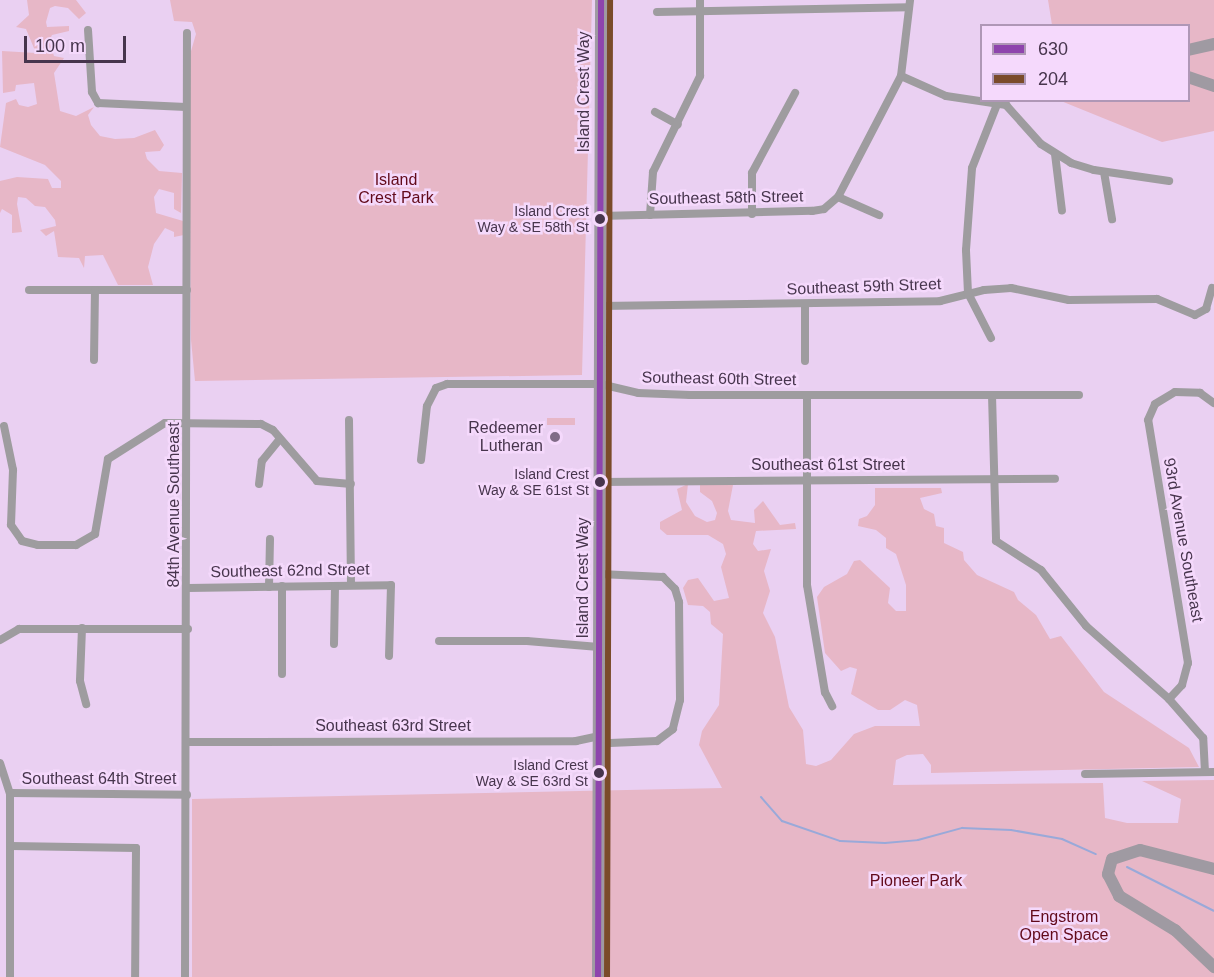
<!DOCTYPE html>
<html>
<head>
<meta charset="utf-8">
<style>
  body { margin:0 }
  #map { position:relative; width:1214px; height:977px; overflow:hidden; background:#ead0f2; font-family:Helvetica,sans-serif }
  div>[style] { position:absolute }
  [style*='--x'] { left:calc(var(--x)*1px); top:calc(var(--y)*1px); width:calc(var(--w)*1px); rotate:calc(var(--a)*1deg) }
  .green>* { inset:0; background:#e7b7c7; transform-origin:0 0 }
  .stream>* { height:2px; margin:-1px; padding:0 1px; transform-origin:1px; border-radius:1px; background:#99a9d9 }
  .street>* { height:8px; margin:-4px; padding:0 4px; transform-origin:4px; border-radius:4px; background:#9e9c9f }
  .secondary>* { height:12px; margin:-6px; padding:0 6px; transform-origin:6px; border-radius:6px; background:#9f9aa2 }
  .bus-1>* { height:6px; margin:-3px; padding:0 3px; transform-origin:3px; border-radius:3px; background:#8e44ad }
  .bus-2>* { height:6px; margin:-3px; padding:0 3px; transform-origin:3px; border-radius:3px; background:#7a4b2a }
  .dots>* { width:16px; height:16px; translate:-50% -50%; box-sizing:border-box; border:3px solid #f5d9fc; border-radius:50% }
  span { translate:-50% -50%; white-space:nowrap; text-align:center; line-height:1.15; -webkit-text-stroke:5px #f5d9fc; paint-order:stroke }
  .bus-label { font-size:14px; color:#47354d }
  .right { translate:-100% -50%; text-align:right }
  .street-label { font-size:16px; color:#47354d }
  .park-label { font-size:16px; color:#620a1a }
  .poi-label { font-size:16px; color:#47354d }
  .legend { position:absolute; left:980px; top:24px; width:210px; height:78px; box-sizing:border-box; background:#f5d9fc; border:2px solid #af97b6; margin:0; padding:8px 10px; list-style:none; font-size:18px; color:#47354d }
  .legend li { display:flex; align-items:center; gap:12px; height:30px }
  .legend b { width:30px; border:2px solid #af97b6 }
  .scale { position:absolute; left:24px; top:36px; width:102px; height:27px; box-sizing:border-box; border:3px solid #47354d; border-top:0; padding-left:8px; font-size:18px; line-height:21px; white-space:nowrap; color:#47354d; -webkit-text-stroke:4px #f5d9fc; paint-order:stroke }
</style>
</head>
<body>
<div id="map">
  <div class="green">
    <div style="clip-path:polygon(27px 0,76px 0,86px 13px,79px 19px,68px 8px,55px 6px,50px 8px,46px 22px,47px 27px,69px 26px,69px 31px,52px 35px,49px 41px,54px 56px,64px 58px,54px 73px,60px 111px,76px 116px,94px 107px,88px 115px,91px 125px,100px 136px,115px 139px,134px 138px,155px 130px,164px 145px,160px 151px,145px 152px,147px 159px,159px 171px,182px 173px,181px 213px,174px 209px,174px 193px,159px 189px,154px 197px,156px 213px,183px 221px,184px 235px,174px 237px,174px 232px,165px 228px,154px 244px,148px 267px,153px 285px,118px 285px,103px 255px,85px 256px,84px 268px,79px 258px,58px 257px,54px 231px,46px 236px,40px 230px,56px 226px,55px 220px,45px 207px,35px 206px,26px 198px,18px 197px,17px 204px,22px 232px,12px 233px,12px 215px,2px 209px,0 213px,0 181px,17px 177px,48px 179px,52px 188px,61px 188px,61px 181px,45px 165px,0 147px,6px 103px,16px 99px,19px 105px,28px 107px,37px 104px,34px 83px,16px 85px,15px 91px,3px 93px,2px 51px,36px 53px,26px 29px,16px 27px,29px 15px)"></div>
    <div style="clip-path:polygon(170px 0,592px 0,582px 375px,195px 381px,191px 340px,189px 58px,196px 34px,192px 22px,174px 21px)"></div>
    <div style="clip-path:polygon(1048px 0,1214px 0,1214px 131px,1162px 142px,1061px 101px,1188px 100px,1188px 26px,1052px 25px)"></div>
    <div style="left:547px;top:418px;width:28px;height:7px"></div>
    <div style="clip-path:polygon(688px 484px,686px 502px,695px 516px,707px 522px,715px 520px,717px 513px,712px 501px,700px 492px,700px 485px,733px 485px,728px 511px,731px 520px,755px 523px,754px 510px,763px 501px,780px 525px,795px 523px,796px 529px,756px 531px,753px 544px,758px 551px,771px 549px,764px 571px,770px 591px,763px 613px,775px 637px,789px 707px,803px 730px,806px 764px,816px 766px,831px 760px,854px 734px,875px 726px,920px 726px,917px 705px,905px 700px,890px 710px,878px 710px,851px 694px,857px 669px,850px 667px,841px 671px,825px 653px,817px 597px,824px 587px,847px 574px,854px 561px,860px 560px,890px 588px,888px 603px,896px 611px,906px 611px,906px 585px,896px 554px,886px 548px,886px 538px,876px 530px,858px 526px,859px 519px,867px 516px,875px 505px,875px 488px,941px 488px,942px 493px,920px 498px,924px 509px,934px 514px,936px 526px,944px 528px,944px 543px,963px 552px,964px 560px,977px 575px,1014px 592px,1018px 600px,1036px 615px,1050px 639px,1061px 636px,1104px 692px,1189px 748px,1199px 767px,931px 773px,931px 765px,923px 754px,907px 755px,896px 760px,893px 785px,1103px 783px,1105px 818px,1127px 823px,1178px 823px,1181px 799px,1142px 781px,1214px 780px,1214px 977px,192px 977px,192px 799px,722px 788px,699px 745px,702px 731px,719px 705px,723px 634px,711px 624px,710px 612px,703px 606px,688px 605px,683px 588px,688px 580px,698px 578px,714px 601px,729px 598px,721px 567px,726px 554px,723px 544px,708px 535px,667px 535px,660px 529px,660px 522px,682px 510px,677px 489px)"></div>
  </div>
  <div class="stream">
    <div style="--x:761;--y:797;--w:32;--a:49"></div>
    <div style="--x:782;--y:821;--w:61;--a:19"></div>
    <div style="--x:840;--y:841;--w:45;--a:2.5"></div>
    <div style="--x:885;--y:843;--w:33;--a:-5"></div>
    <div style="--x:918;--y:840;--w:46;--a:-15.3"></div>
    <div style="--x:962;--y:828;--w:49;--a:2.3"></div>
    <div style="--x:1011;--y:830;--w:52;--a:10"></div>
    <div style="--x:1062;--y:839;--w:37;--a:24"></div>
    <div style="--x:1127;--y:867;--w:97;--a:26.8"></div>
  </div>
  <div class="street">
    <div style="--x:657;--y:12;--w:252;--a:-1.1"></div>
    <div style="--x:88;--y:30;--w:62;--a:86.3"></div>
    <div style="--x:92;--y:92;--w:13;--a:61"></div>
    <div style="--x:98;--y:103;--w:88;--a:2.6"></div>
    <div style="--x:901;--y:76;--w:49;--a:24"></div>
    <div style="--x:946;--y:96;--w:61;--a:8.5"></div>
    <div style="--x:1006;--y:105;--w:52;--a:48.1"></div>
    <div style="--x:1041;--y:144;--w:36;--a:32"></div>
    <div style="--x:1071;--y:163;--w:24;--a:17"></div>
    <div style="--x:1094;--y:170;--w:76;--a:8.3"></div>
    <div style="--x:655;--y:112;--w:26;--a:29"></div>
    <div style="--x:1055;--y:154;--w:57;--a:83"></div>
    <div style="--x:1104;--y:172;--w:48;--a:80.3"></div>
    <div style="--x:838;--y:197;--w:136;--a:-62.5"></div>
    <div style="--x:901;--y:76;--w:77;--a:-83.2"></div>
    <div style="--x:752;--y:214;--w:41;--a:-90"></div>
    <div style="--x:752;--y:173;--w:91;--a:-61.7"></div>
    <div style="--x:650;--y:215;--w:43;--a:-86"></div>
    <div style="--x:653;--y:172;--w:107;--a:-63.9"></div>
    <div style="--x:700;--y:76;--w:76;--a:-90"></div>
    <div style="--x:600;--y:216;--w:212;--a:-1.4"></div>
    <div style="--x:812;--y:211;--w:12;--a:-9"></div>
    <div style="--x:824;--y:209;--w:18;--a:-41"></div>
    <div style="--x:838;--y:197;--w:45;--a:23.7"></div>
    <div style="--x:29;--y:290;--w:158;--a:0"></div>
    <div style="--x:805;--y:304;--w:57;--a:90"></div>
    <div style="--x:600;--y:306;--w:340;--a:-0.8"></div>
    <div style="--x:940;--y:301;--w:45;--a:-14"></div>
    <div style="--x:984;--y:290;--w:27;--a:-4"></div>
    <div style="--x:1011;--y:288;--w:59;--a:11.7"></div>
    <div style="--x:1069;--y:300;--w:88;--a:-0.7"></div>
    <div style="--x:1157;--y:299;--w:41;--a:22.8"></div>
    <div style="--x:1195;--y:315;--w:13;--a:-29"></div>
    <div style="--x:1206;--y:309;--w:22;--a:-74"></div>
    <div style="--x:991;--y:338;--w:51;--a:-117.1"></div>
    <div style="--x:968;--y:293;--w:43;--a:-92.7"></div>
    <div style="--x:966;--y:250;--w:82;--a:-85.8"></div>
    <div style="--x:972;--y:168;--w:71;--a:-68.5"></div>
    <div style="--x:94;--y:360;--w:70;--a:-89.2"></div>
    <div style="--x:807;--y:395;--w:190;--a:90"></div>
    <div style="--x:807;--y:585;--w:109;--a:80.5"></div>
    <div style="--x:825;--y:692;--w:16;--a:63"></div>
    <div style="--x:992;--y:395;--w:146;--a:88.4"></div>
    <div style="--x:996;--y:541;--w:54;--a:32.8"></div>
    <div style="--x:1041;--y:570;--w:72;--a:51.2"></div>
    <div style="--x:1086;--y:626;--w:111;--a:41.3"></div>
    <div style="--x:349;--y:420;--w:165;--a:89.3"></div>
    <div style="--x:4;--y:426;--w:45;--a:78.4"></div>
    <div style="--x:13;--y:470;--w:55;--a:92.1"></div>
    <div style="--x:11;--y:525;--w:19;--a:55"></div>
    <div style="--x:22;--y:541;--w:16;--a:14"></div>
    <div style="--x:38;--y:545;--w:38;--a:0"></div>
    <div style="--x:76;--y:545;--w:22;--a:-30"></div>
    <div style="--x:95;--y:534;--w:76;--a:-80.2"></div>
    <div style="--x:108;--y:459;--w:67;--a:-32.3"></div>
    <div style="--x:165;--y:423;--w:96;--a:0.6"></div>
    <div style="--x:261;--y:424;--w:13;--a:27"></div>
    <div style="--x:273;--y:430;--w:67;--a:49.2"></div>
    <div style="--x:317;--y:481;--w:34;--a:5"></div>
    <div style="--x:421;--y:460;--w:54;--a:-83.7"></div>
    <div style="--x:427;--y:406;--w:20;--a:-63"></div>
    <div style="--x:436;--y:388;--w:12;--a:-20"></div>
    <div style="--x:447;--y:384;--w:153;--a:0"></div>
    <div style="--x:600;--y:384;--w:39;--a:13"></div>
    <div style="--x:638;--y:393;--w:52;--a:2.2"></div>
    <div style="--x:690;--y:395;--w:389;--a:0"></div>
    <div style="--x:600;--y:482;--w:455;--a:-0.4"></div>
    <div style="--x:259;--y:484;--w:23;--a:-83"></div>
    <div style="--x:262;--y:461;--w:28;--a:-51"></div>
    <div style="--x:600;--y:574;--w:63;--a:2.7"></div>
    <div style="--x:663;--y:577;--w:17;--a:45"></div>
    <div style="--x:675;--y:589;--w:14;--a:73"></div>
    <div style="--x:679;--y:602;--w:98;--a:89.4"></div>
    <div style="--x:680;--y:700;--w:30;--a:104"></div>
    <div style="--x:673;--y:729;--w:20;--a:143"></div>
    <div style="--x:657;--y:741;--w:47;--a:177.6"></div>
    <div style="--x:269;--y:587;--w:48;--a:-88.8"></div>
    <div style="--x:188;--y:588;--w:203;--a:-0.8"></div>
    <div style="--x:391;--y:585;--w:71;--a:91.6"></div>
    <div style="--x:82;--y:628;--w:53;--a:92.2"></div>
    <div style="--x:80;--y:681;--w:24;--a:75"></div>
    <div style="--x:0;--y:640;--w:22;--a:-30"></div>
    <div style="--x:19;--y:629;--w:169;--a:0"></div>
    <div style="--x:439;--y:641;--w:88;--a:0"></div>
    <div style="--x:527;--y:641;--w:72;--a:4.8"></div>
    <div style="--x:334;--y:644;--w:58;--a:-89"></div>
    <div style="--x:282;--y:674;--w:88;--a:-90"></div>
    <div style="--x:187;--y:742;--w:389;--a:-0.1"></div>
    <div style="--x:576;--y:741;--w:24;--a:-12"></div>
    <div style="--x:0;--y:763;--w:32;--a:72"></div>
    <div style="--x:10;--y:793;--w:184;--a:90"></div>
    <div style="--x:1205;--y:772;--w:34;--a:-93"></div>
    <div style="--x:1203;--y:738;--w:52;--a:-131.1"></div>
    <div style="--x:1169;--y:699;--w:19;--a:-47"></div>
    <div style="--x:1182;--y:685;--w:23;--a:-75"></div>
    <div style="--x:1188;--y:663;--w:246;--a:-99.3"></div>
    <div style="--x:1148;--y:420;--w:17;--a:-66"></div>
    <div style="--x:1155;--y:404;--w:23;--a:-31"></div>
    <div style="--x:1175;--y:392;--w:25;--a:2"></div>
    <div style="--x:1200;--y:393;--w:17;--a:36"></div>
    <div style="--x:1085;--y:774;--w:129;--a:-0.9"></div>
    <div style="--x:10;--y:793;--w:177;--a:0.6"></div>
    <div style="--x:11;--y:846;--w:125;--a:0.9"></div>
    <div style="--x:136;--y:848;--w:129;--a:90.4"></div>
    <div style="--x:185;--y:977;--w:944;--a:-89.88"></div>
  </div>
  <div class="secondary">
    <div style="--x:1188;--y:50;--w:27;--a:-13"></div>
    <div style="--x:1188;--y:77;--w:28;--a:19"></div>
    <div style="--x:1214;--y:869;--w:76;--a:-165.6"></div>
    <div style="--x:1140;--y:850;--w:29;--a:162"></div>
    <div style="--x:1112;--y:859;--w:16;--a:105"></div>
    <div style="--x:1108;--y:874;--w:25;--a:63"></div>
    <div style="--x:1119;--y:896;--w:66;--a:31.3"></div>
    <div style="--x:1175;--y:930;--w:54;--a:43.5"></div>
    <div style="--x:598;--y:977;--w:977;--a:-89.82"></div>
  </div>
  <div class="bus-1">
    <div style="--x:598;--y:977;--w:977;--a:-89.82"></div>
  </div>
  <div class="bus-2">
    <div style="--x:607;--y:977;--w:977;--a:-89.82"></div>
  </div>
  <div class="dots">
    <div style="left:600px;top:219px;background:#47354d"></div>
    <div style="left:555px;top:437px;background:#806b87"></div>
    <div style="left:600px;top:482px;background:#47354d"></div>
    <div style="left:599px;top:773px;background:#47354d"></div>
  </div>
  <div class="bus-label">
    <span class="right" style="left:589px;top:219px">Island Crest<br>Way &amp; SE 58th St</span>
    <span class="right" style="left:589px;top:482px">Island Crest<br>Way &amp; SE 61st St</span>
    <span class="right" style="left:588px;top:773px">Island Crest<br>Way &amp; SE 63rd St</span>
  </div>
  <div class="street-label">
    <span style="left:584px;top:92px;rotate:-90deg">Island Crest Way</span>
    <span style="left:726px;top:198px;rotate:-1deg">Southeast 58th Street</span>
    <span style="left:864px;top:287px;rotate:-2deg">Southeast 59th Street</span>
    <span style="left:719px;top:379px;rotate:1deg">Southeast 60th Street</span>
    <span style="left:828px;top:465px">Southeast 61st Street</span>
    <span style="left:174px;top:505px;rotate:-90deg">84th Avenue Southeast</span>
    <span style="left:1183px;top:540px;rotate:80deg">93rd Avenue Southeast</span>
    <span style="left:290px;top:571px;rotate:-1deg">Southeast 62nd Street</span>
    <span style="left:583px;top:578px;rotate:-90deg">Island Crest Way</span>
    <span style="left:393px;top:726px">Southeast 63rd Street</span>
    <span style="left:99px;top:779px">Southeast 64th Street</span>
  </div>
  <div class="park-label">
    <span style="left:396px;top:189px">Island<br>Crest Park</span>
    <span style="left:916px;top:881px">Pioneer Park</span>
    <span style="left:1064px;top:926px">Engstrom<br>Open Space</span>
  </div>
  <div class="poi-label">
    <span class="right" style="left:543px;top:437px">Redeemer<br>Lutheran</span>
  </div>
  <ul class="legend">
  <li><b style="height:8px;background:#8e44ad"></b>630</li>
  <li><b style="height:8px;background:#7a4b2a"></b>204</li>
  </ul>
  <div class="scale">100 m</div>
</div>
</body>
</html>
